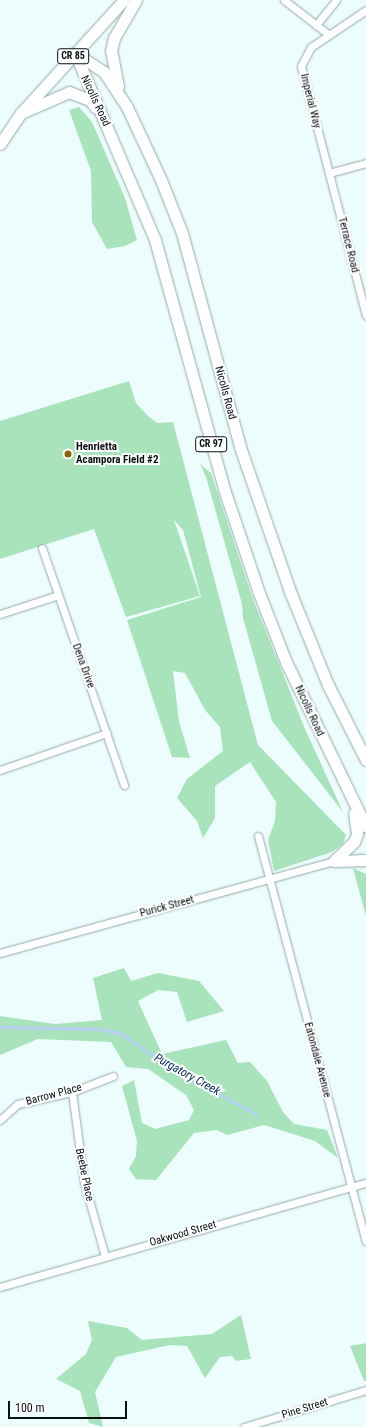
<!DOCTYPE html>
<html>
<head>
<meta charset="utf-8">
<style>
  body { margin:0 }
  #map { position:relative; width:366px; height:1427px; overflow:hidden; background:#edfcfd; font-family:"Roboto Condensed",sans-serif }
  div>[style] { position:absolute }
  [style*='--x'] { left:calc(var(--x)*1px); top:calc(var(--y)*1px); width:calc(var(--w)*1px); rotate:calc(var(--a)*1deg) }
  .green>* { inset:0; background:#a9e3bb }
  .stream>* { height:2.5px; margin:-1.25px; padding:0 1.25px; transform-origin:1.25px; border-radius:1.25px; background:#b6cff3 }
  .roads { filter:drop-shadow(0 0 1px #91a9ac) drop-shadow(0 0 1px #91a9ac) }
  .minor>* { height:7px; margin:-3.5px; padding:0 3.5px; transform-origin:3.5px; border-radius:3.5px; background:#fff }
  .primary>* { height:11px; margin:-5.5px; padding:0 5.5px; transform-origin:5.5px; border-radius:5.5px; background:#fff }
  .trunk>* { height:11px; margin:-5.5px; padding:0 5.5px; transform-origin:5.5px; border-radius:5.5px; background:#fff }
  .dots>* { width:11px; height:11px; translate:-50% -50%; box-sizing:border-box; border:2px solid #fff; border-radius:50% }
  span { translate:-50% -50%; white-space:nowrap; text-align:center; line-height:1.15; -webkit-text-stroke:4px #fff; paint-order:stroke }
  .shield-label span { padding:1px 3px; background:#fff; border:1px solid; border-radius:3px; -webkit-text-stroke-width:0 }
  .shield-label { font-size:10px; color:#071011; font-weight:700 }
  .street-label { font-size:11px; color:#071011 }
  .poi-label { font-size:11px; color:#071011; font-weight:700 }
  .left { translate:0 -50%; text-align:left }
  .water-label { font-size:12px; color:#072d61; font-style:italic }
  .scale { position:absolute; left:8px; top:1401px; width:119px; height:18px; box-sizing:border-box; border:2px solid #071011; border-top:0; padding-left:5px; font-size:12px; line-height:14px; white-space:nowrap; color:#071011; -webkit-text-stroke:3px #fff; paint-order:stroke }
</style>
</head>
<body>
<div id="map">
  <div class="green">
    <div style="clip-path:polygon(79px 107px,92px 122px,125px 198px,137px 240px,125px 246px,107px 249px,92px 222px,91px 171px,69px 110px)"></div>
    <div style="clip-path:polygon(129px 381px,136px 403px,147px 415px,157px 423px,173px 422px,258px 745px,346px 835px,343px 844px,332px 852px,274px 871px,268px 840px,275px 821px,276px 802px,250px 762px,215px 786px,215px 818px,203px 838px,197px 821px,177px 798px,187px 779px,223px 751px,220px 727px,205px 710px,185px 673px,173px 671px,179px 722px,190px 758px,172px 757px,127px 620px,201px 597px,183px 530px,174px 520px,200px 596px,126px 617px,94px 529px,0 559px,0 421px)"></div>
    <div style="clip-path:polygon(200px 464px,211px 473px,253px 599px,305px 729px,343px 812px,272px 721px,243px 618px,242px 604px,206px 477px)"></div>
    <div style="clip-path:polygon(353px 868px,366px 874px,366px 916px)"></div>
    <div style="clip-path:polygon(124px 968px,131px 981px,158px 973px,199px 981px,224px 1011px,187px 1022px,177px 992px,158px 990px,138px 1001px,162px 1054px,226px 1040px,238px 1063px,250px 1062px,267px 1081px,283px 1112px,294px 1124px,327px 1130px,338px 1158px,315px 1141px,264px 1125px,227px 1135px,217px 1130px,194px 1133px,156px 1180px,136px 1179px,129px 1169px,136px 1156px,137px 1141px,122px 1086px,134px 1080px,142px 1123px,155px 1129px,189px 1120px,194px 1110px,186px 1095px,148px 1069px,126px 1067px,111px 1042px,38px 1039px,0 1055px,0 1016px,55px 1024px,102px 1020px,93px 978px)"></div>
    <div style="clip-path:polygon(241px 1315px,251px 1359px,236px 1361px,232px 1356px,220px 1357px,205px 1378px,187px 1346px,170px 1345px,116px 1357px,95px 1392px,103px 1427px,89px 1423px,80px 1391px,56px 1379px,86px 1354px,92px 1340px,88px 1321px,127px 1328px,142px 1340px,212px 1334px)"></div>
    <div style="clip-path:polygon(366px 1343px,366px 1381px,364px 1381px,350px 1346px)"></div>
  </div>
  <div class="stream">
    <div style="--x:0;--y:1027;--w:99;--a:1.2"></div>
    <div style="--x:99;--y:1029;--w:22;--a:10"></div>
    <div style="--x:121;--y:1033;--w:60;--a:35.5"></div>
    <div style="--x:170;--y:1068;--w:98;--a:28.1"></div>
  </div>
  <div class="roads">
    <div class="minor">
      <div style="--x:284;--y:0;--w:56;--a:37.7"></div>
      <div style="--x:366;--y:10;--w:66;--a:146.1"></div>
      <div style="--x:311;--y:47;--w:21;--a:118"></div>
      <div style="--x:301;--y:66;--w:258;--a:75.4"></div>
      <div style="--x:316;--y:25;--w:32;--a:-51"></div>
      <div style="--x:329;--y:173;--w:38;--a:-15"></div>
      <div style="--x:42;--y:548;--w:251;--a:70.9"></div>
      <div style="--x:0;--y:614;--w:61;--a:-18.1"></div>
      <div style="--x:0;--y:770;--w:113;--a:-19.1"></div>
      <div style="--x:258;--y:836;--w:419;--a:75.1"></div>
      <div style="--x:0;--y:953;--w:346;--a:-15.4"></div>
      <div style="--x:72;--y:1092;--w:91;--a:82.4"></div>
      <div style="--x:84;--y:1182;--w:77;--a:74.2"></div>
      <div style="--x:0;--y:1120;--w:24;--a:-42"></div>
      <div style="--x:18;--y:1104;--w:55;--a:-12.5"></div>
      <div style="--x:72;--y:1092;--w:44;--a:-21.3"></div>
      <div style="--x:0;--y:1287;--w:380;--a:-15.9"></div>
      <div style="--x:244;--y:1427;--w:127;--a:-16.9"></div>
    </div>
    <div class="primary">
      <div style="--x:0;--y:144;--w:37;--a:-56"></div>
      <div style="--x:21;--y:113;--w:153;--a:-47.7"></div>
    </div>
    <div class="trunk">
      <div style="--x:75;--y:53;--w:203;--a:66.8"></div>
      <div style="--x:155;--y:240;--w:258;--a:74.5"></div>
      <div style="--x:224;--y:489;--w:110;--a:71.4"></div>
      <div style="--x:259;--y:593;--w:74;--a:68.6"></div>
      <div style="--x:286;--y:662;--w:183;--a:64.1"></div>
      <div style="--x:75;--y:53;--w:35;--a:33"></div>
      <div style="--x:104;--y:72;--w:42;--a:56.7"></div>
      <div style="--x:127;--y:107;--w:81;--a:65"></div>
      <div style="--x:161;--y:180;--w:57;--a:68.4"></div>
      <div style="--x:182;--y:233;--w:222;--a:74.8"></div>
      <div style="--x:240;--y:447;--w:156;--a:70.9"></div>
      <div style="--x:291;--y:594;--w:98;--a:67.9"></div>
      <div style="--x:328;--y:685;--w:84;--a:63.1"></div>
      <div style="--x:118;--y:86;--w:36;--a:-101"></div>
      <div style="--x:111;--y:51;--w:13;--a:-77"></div>
      <div style="--x:114;--y:38;--w:44;--a:-59.9"></div>
      <div style="--x:21;--y:113;--w:52;--a:-23.6"></div>
      <div style="--x:69;--y:92;--w:22;--a:21"></div>
      <div style="--x:90;--y:100;--w:9;--a:54"></div>
      <div style="--x:334;--y:861;--w:28;--a:-44"></div>
      <div style="--x:354;--y:842;--w:9;--a:-69"></div>
      <div style="--x:357;--y:834;--w:21;--a:-98"></div>
      <div style="--x:334;--y:861;--w:32;--a:-2"></div>
    </div>
  </div>
  <div class="dots">
    <div style="left:68px;top:454px;background:#8e6209"></div>
  </div>
  <div class="shield-label">
    <span style="left:73px;top:56px">CR 85</span>
    <span style="left:211px;top:444px">CR 97</span>
  </div>
  <div class="street-label">
    <span style="left:95px;top:101px;rotate:65deg">Nicolls Road</span>
    <span style="left:310px;top:101px;rotate:76deg">Imperial Way</span>
    <span style="left:348px;top:245px;rotate:76deg">Terrace Road</span>
    <span style="left:225px;top:393px;rotate:75deg">Nicolls Road</span>
    <span style="left:83px;top:666px;rotate:70deg">Dena Drive</span>
    <span style="left:309px;top:711px;rotate:65deg">Nicolls Road</span>
    <span style="left:167px;top:907px;rotate:-15deg">Purick Street</span>
    <span style="left:317px;top:1060px;rotate:75deg">Eatondale Avenue</span>
    <span style="left:54px;top:1095px;rotate:-15deg">Barrow Place</span>
    <span style="left:84px;top:1175px;rotate:78deg">Beebe Place</span>
    <span style="left:183px;top:1234px;rotate:-16deg">Oakwood Street</span>
    <span style="left:305px;top:1409px;rotate:-17deg">Pine Street</span>
  </div>
  <div class="poi-label">
    <span class="left" style="left:76px;top:454px">Henrietta<br>Acampora Field #2</span>
  </div>
  <div class="water-label">
    <span style="left:187px;top:1075px;rotate:29deg">Purgatory Creek</span>
  </div>
  <div class="scale">100 m</div>
</div>
</body>
</html>
